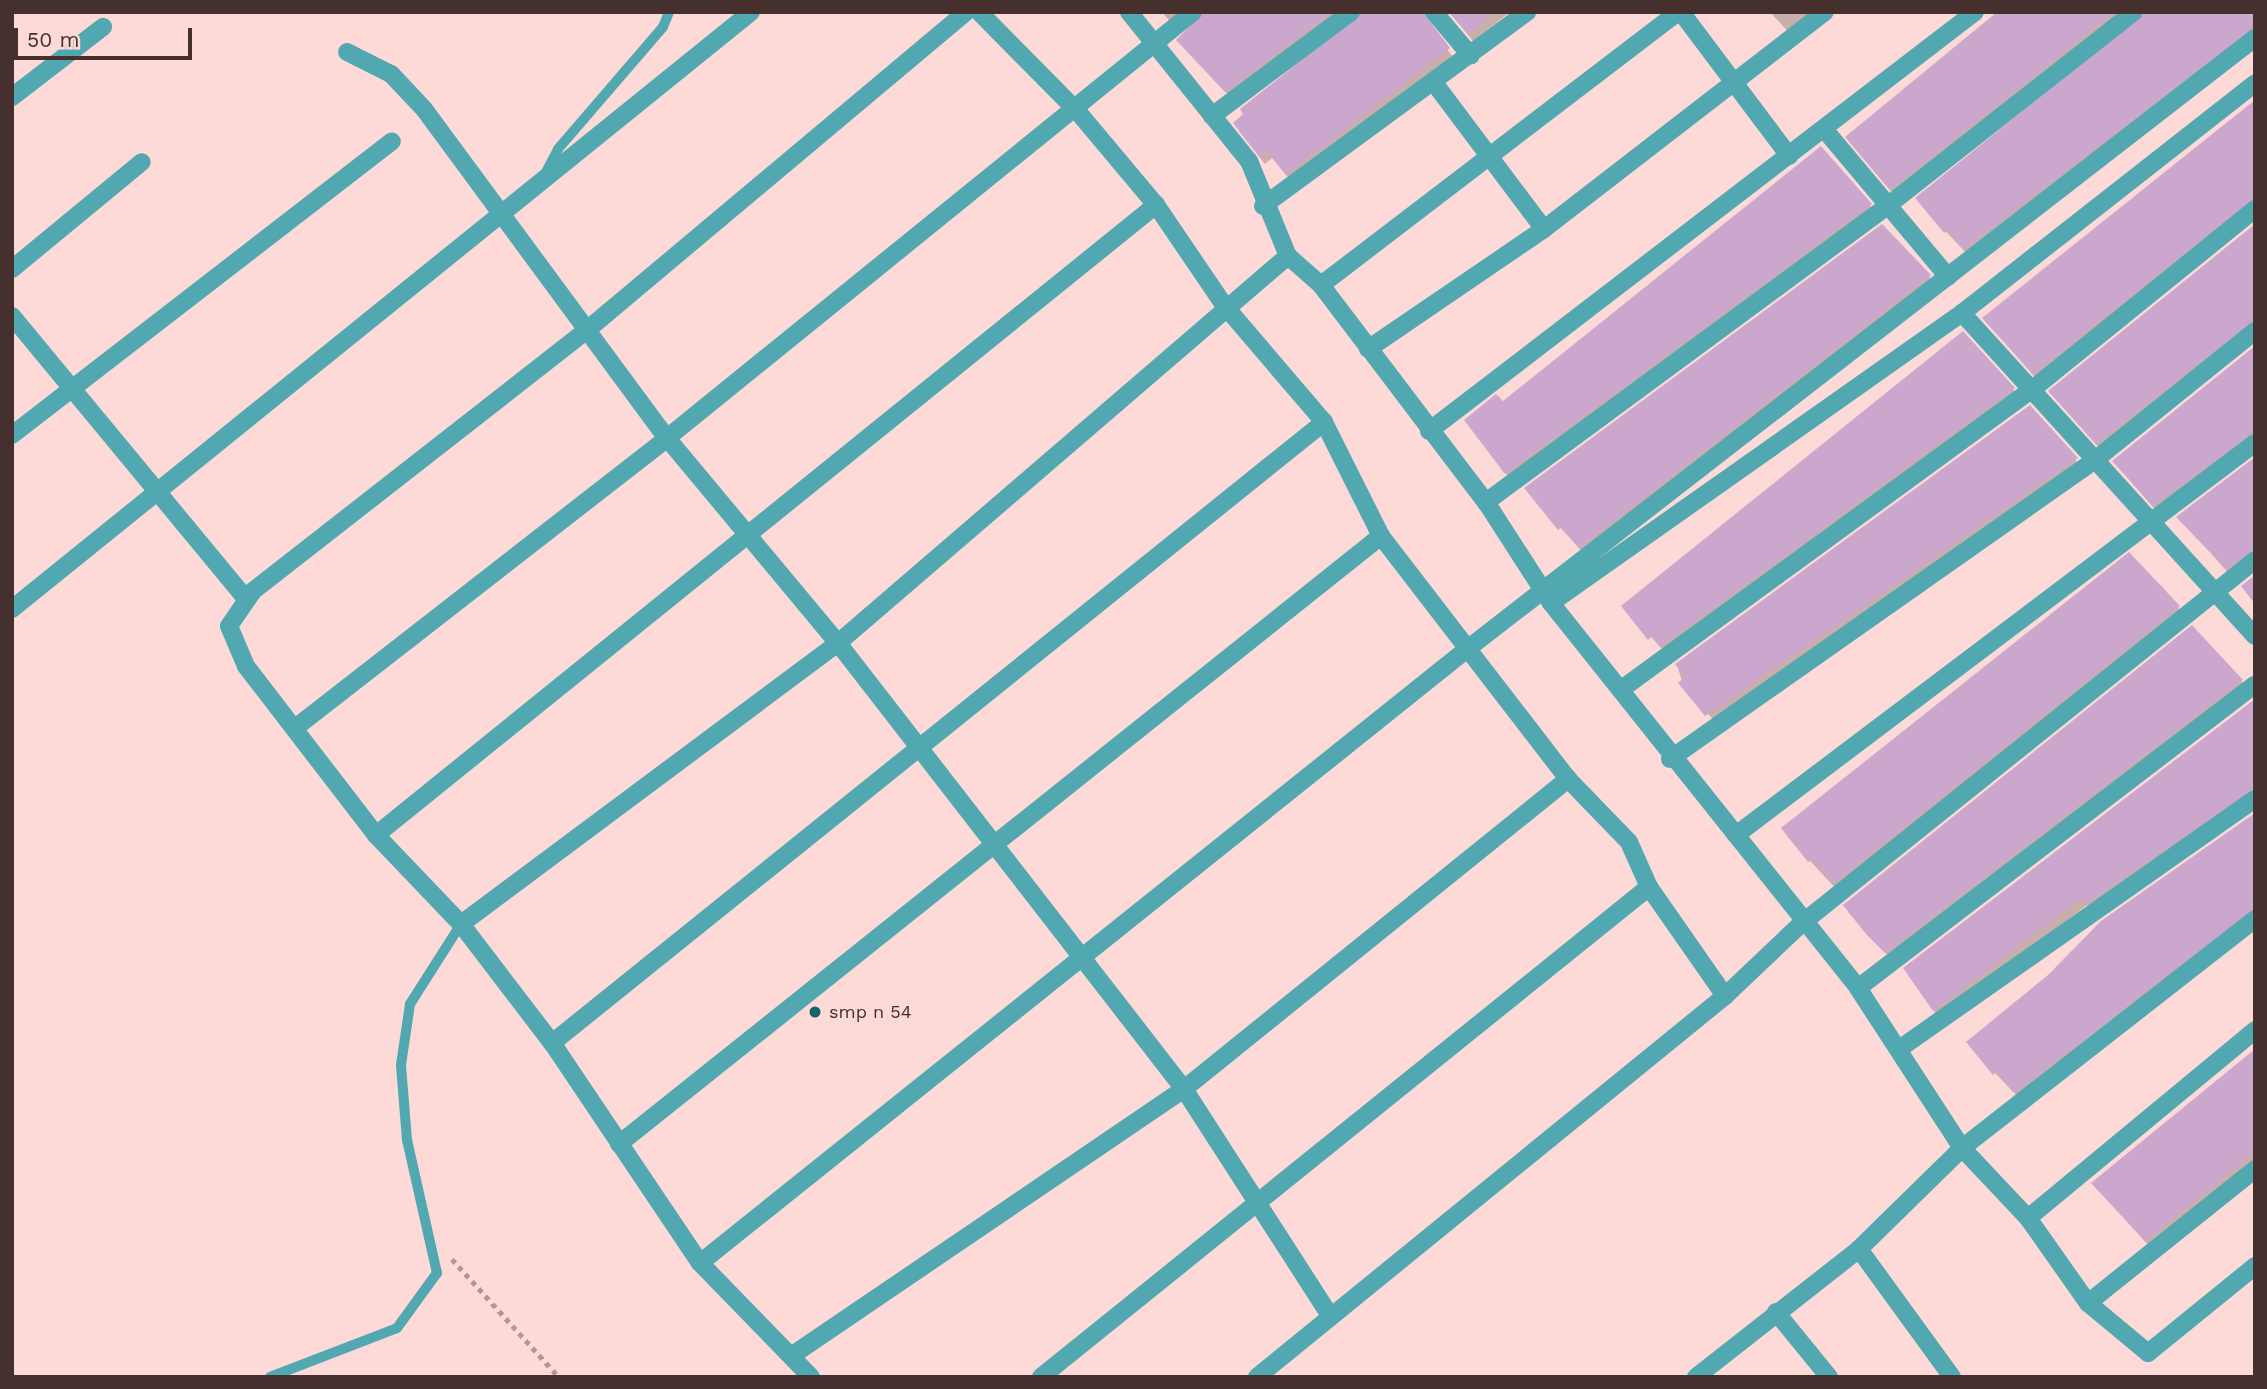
<!DOCTYPE html>
<html>
<head>
<meta charset="utf-8">
<style>
  body { margin:0 }
  #map { position:relative; width:2267px; height:1389px; overflow:hidden; background:#fddad7; font-family:"Work Sans",sans-serif }
  div>[style] { position:absolute }
  [style*='--x'] { left:calc(var(--x)*1px); top:calc(var(--y)*1px); width:calc(var(--w)*1px); rotate:calc(var(--a)*1deg) }
  .shadow>* { inset:0; background:#0003 }
  .building>* { inset:0; background:#cba7ce }
  .path>* { height:4.5px; margin-top:-2.25px; transform-origin:0; background:repeating-linear-gradient(90deg,#b49694 0 5px,transparent 0 10px) }
  .lane>* { height:10px; margin:-5px; padding:0 5px; transform-origin:5px; border-radius:5px; background:#52a8b1 }
  .street>* { height:18px; margin:-9px; padding:0 9px; transform-origin:9px; border-radius:9px; background:#52a8b1 }
  .dots>* { width:19px; height:19px; translate:-50% -50%; box-sizing:border-box; border:4px solid #fddad7; border-radius:50% }
  span { translate:-50% -50%; white-space:nowrap; text-align:center; line-height:1.15; -webkit-text-stroke:5px #fddad7; paint-order:stroke }
  .poi-label { font-size:18px; color:#46302e }
  .left { translate:0 -50%; text-align:left }
  .frame { position:absolute; inset:0; border:14px solid #46302e; pointer-events:none }
  .scale { position:absolute; left:14px; top:28px; width:178px; height:32px; box-sizing:border-box; border:4px solid #46302e; border-top:0; padding-left:9px; font-size:21px; line-height:24px; white-space:nowrap; color:#46302e; -webkit-text-stroke:5px #fddad7; paint-order:stroke }
</style>
</head>
<body>
<div id="map">
  <div class="shadow">
    <div style="clip-path:polygon(1162px 12px,1190px 12px,1173px 25px)"></div>
    <div style="clip-path:polygon(1204px 12px,1346px 12px,1231px 98px,1179px 40px)"></div>
    <div style="clip-path:polygon(1361px 12px,1431px 12px,1429px 26px,1453px 57px,1292px 182px,1272px 158px,1265px 164px,1239px 131px,1359px 22px)"></div>
    <div style="clip-path:polygon(1449px 12px,1510px 12px,1473px 41px)"></div>
    <div style="clip-path:polygon(1770px 12px,1820px 12px,1791px 35px)"></div>
    <div style="clip-path:polygon(2002px 12px,2129px 12px,1895px 196px,1852px 145px)"></div>
    <div style="clip-path:polygon(2144px 12px,2255px 12px,2255px 39px,1969px 256px,1922px 206px,2143px 22px)"></div>
    <div style="clip-path:polygon(2255px 101px,2255px 208px,2038px 381px,1985px 319px)"></div>
    <div style="clip-path:polygon(1870px 205px,1875px 212px,1511px 480px,1471px 428px,1503px 404px)"></div>
    <div style="clip-path:polygon(2255px 226px,2255px 330px,2102px 451px,2050px 392px)"></div>
    <div style="clip-path:polygon(1929px 276px,1934px 284px,1585px 555px,1526px 489px)"></div>
    <div style="clip-path:polygon(2255px 348px,2255px 441px,2158px 513px,2114px 462px)"></div>
    <div style="clip-path:polygon(2013px 389px,2018px 397px,1666px 653px,1623px 607px)"></div>
    <div style="clip-path:polygon(2030px 407px,2081px 467px,1717px 723px,1685px 691px,1677px 665px)"></div>
    <div style="clip-path:polygon(2255px 460px,2255px 558px,2231px 576px,2179px 517px)"></div>
    <div style="clip-path:polygon(2161px 585px,2183px 614px,1838px 891px,1787px 836px,1783px 829px)"></div>
    <div style="clip-path:polygon(2242px 681px,2246px 688px,1891px 959px,1849px 913px,1845px 906px)"></div>
    <div style="clip-path:polygon(2255px 702px,2255px 797px,2092px 910px,2087px 905px,1939px 1018px,1909px 976px)"></div>
    <div style="clip-path:polygon(2255px 815px,2255px 920px,2020px 1099px,1973px 1050px)"></div>
    <div style="clip-path:polygon(2255px 1053px,2255px 1164px,2150px 1247px,2093px 1184px)"></div>
  </div>
  <div class="building">
    <div style="clip-path:polygon(1204px 12px,1332px 12px,1225px 92px,1176px 40px)"></div>
    <div style="clip-path:polygon(1362px 12px,1423px 12px,1450px 48px,1286px 175px,1267px 151px,1260px 157px,1233px 123px,1243px 114px,1240px 109px)"></div>
    <div style="clip-path:polygon(1449px 12px,1495px 12px,1468px 34px)"></div>
    <div style="clip-path:polygon(1997px 12px,2115px 12px,1890px 190px,1845px 137px)"></div>
    <div style="clip-path:polygon(2145px 12px,2255px 12px,2255px 27px,1964px 249px,1948px 230px,1944px 233px,1915px 198px)"></div>
    <div style="clip-path:polygon(2255px 100px,2255px 198px,2033px 374px,1982px 318px)"></div>
    <div style="clip-path:polygon(1821px 146px,1872px 204px,1505px 474px,1464px 420px,1496px 394px,1503px 401px)"></div>
    <div style="clip-path:polygon(1882px 224px,1931px 275px,1579px 548px,1562px 527px,1558px 530px,1524px 488px)"></div>
    <div style="clip-path:polygon(2255px 224px,2255px 320px,2096px 444px,2048px 391px)"></div>
    <div style="clip-path:polygon(1963px 331px,2015px 388px,1660px 647px,1652px 636px,1648px 640px,1621px 606px)"></div>
    <div style="clip-path:polygon(2255px 346px,2255px 432px,2153px 506px,2112px 461px)"></div>
    <div style="clip-path:polygon(2030px 405px,2078px 458px,1705px 716px,1678px 683px,1685px 677px,1675px 664px)"></div>
    <div style="clip-path:polygon(2255px 457px,2255px 549px,2226px 569px,2176px 517px)"></div>
    <div style="clip-path:polygon(2129px 552px,2180px 606px,1833px 884px,1812px 859px,1808px 862px,1781px 828px)"></div>
    <div style="clip-path:polygon(2255px 575px,2255px 604px,2241px 586px)"></div>
    <div style="clip-path:polygon(2192px 625px,2243px 680px,1885px 953px,1866px 934px,1843px 905px)"></div>
    <div style="clip-path:polygon(2255px 699px,2255px 788px,2086px 904px,2082px 898px,1933px 1011px,1903px 968px)"></div>
    <div style="clip-path:polygon(2255px 813px,2255px 908px,2014px 1093px,1997px 1072px,1993px 1075px,1966px 1042px,2048px 975px,2101px 921px)"></div>
    <div style="clip-path:polygon(2255px 1049px,2255px 1152px,2145px 1241px,2091px 1183px)"></div>
  </div>
  <div class="path">
    <div style="--x:452;--y:1259;--w:159;--a:47.8"></div>
  </div>
  <div class="lane">
    <div style="--x:546;--y:172;--w:26;--a:-62"></div>
    <div style="--x:558;--y:149;--w:161;--a:-49.3"></div>
    <div style="--x:663;--y:27;--w:16;--a:-68"></div>
    <div style="--x:270;--y:1377;--w:136;--a:-21.1"></div>
    <div style="--x:397;--y:1328;--w:68;--a:-54"></div>
    <div style="--x:437;--y:1273;--w:136;--a:-102.7"></div>
    <div style="--x:407;--y:1140;--w:75;--a:-94.6"></div>
    <div style="--x:401;--y:1065;--w:62;--a:-81.6"></div>
    <div style="--x:410;--y:1004;--w:95;--a:-57.5"></div>
  </div>
  <div class="street">
    <div style="--x:1129;--y:12;--w:191;--a:51.2"></div>
    <div style="--x:1249;--y:161;--w:103;--a:67.7"></div>
    <div style="--x:1288;--y:256;--w:44;--a:41.3"></div>
    <div style="--x:1321;--y:285;--w:273;--a:52.8"></div>
    <div style="--x:1486;--y:502;--w:120;--a:57.2"></div>
    <div style="--x:1551;--y:603;--w:492;--a:51.4"></div>
    <div style="--x:1858;--y:988;--w:191;--a:57"></div>
    <div style="--x:1962;--y:1148;--w:96;--a:46.7"></div>
    <div style="--x:2028;--y:1218;--w:104;--a:54.8"></div>
    <div style="--x:2088;--y:1303;--w:78;--a:39.8"></div>
    <div style="--x:2148;--y:1353;--w:138;--a:-39.1"></div>
    <div style="--x:1434;--y:12;--w:57;--a:49.9"></div>
    <div style="--x:1681;--y:12;--w:180;--a:53.1"></div>
    <div style="--x:347;--y:52;--w:49;--a:26.6"></div>
    <div style="--x:391;--y:74;--w:48;--a:46.7"></div>
    <div style="--x:424;--y:109;--w:409;--a:53.6"></div>
    <div style="--x:667;--y:438;--w:267;--a:50.2"></div>
    <div style="--x:838;--y:643;--w:564;--a:52.2"></div>
    <div style="--x:1184;--y:1089;--w:268;--a:57.2"></div>
    <div style="--x:1435;--y:84;--w:181;--a:53.1"></div>
    <div style="--x:12;--y:97;--w:115;--a:-37.6"></div>
    <div style="--x:1212;--y:116;--w:174;--a:-36.8"></div>
    <div style="--x:1824;--y:129;--w:193;--a:50"></div>
    <div style="--x:1263;--y:206;--w:328;--a:-36.3"></div>
    <div style="--x:12;--y:269;--w:168;--a:-39.5"></div>
    <div style="--x:1321;--y:285;--w:449;--a:-37.4"></div>
    <div style="--x:1962;--y:313;--w:436;--a:47.8"></div>
    <div style="--x:12;--y:316;--w:367;--a:50.4"></div>
    <div style="--x:1368;--y:349;--w:213;--a:-34.3"></div>
    <div style="--x:1544;--y:229;--w:355;--a:-37.7"></div>
    <div style="--x:1429;--y:431;--w:688;--a:-37.5"></div>
    <div style="--x:12;--y:435;--w:480;--a:-37.7"></div>
    <div style="--x:1486;--y:502;--w:497;--a:-36.4"></div>
    <div style="--x:1886;--y:207;--w:315;--a:-38.2"></div>
    <div style="--x:1551;--y:603;--w:503;--a:-35.21"></div>
    <div style="--x:1962;--y:313;--w:372;--a:-38.1"></div>
    <div style="--x:12;--y:609;--w:950;--a:-38.93"></div>
    <div style="--x:1623;--y:688;--w:509;--a:-36.13"></div>
    <div style="--x:2034;--y:388;--w:284;--a:-39"></div>
    <div style="--x:295;--y:728;--w:472;--a:-37.9"></div>
    <div style="--x:667;--y:438;--w:677;--a:-39"></div>
    <div style="--x:1670;--y:759;--w:520;--a:-35.13"></div>
    <div style="--x:2095;--y:460;--w:206;--a:-38.9"></div>
    <div style="--x:376;--y:835;--w:1003;--a:-38.93"></div>
    <div style="--x:1736;--y:835;--w:650;--a:-37.06"></div>
    <div style="--x:1649;--y:887;--w:133;--a:55.1"></div>
    <div style="--x:461;--y:924;--w:470;--a:-36.7"></div>
    <div style="--x:838;--y:643;--w:594;--a:-40.7"></div>
    <div style="--x:1858;--y:988;--w:499;--a:-37.4"></div>
    <div style="--x:552;--y:1043;--w:991;--a:-38.81"></div>
    <div style="--x:1902;--y:1047;--w:431;--a:-35.1"></div>
    <div style="--x:619;--y:1144;--w:975;--a:-38.59"></div>
    <div style="--x:2028;--y:1218;--w:295;--a:-39.6"></div>
    <div style="--x:1859;--y:1249;--w:158;--a:54"></div>
    <div style="--x:700;--y:1263;--w:981;--a:-38.67"></div>
    <div style="--x:1466;--y:650;--w:999;--a:-37.8"></div>
    <div style="--x:2088;--y:1303;--w:214;--a:-38.7"></div>
    <div style="--x:1776;--y:1312;--w:84;--a:50.8"></div>
    <div style="--x:794;--y:1354;--w:472;--a:-34.2"></div>
    <div style="--x:1184;--y:1089;--w:494;--a:-38.9"></div>
    <div style="--x:1568;--y:779;--w:307;--a:-127.6"></div>
    <div style="--x:1381;--y:536;--w:127;--a:-116.6"></div>
    <div style="--x:1324;--y:422;--w:154;--a:-130.5"></div>
    <div style="--x:1224;--y:305;--w:121;--a:-124.2"></div>
    <div style="--x:1156;--y:205;--w:123;--a:-130"></div>
    <div style="--x:1077;--y:111;--w:139;--a:-134.7"></div>
    <div style="--x:811;--y:1377;--w:159;--a:-134.2"></div>
    <div style="--x:700;--y:1263;--w:265;--a:-123.9"></div>
    <div style="--x:552;--y:1043;--w:150;--a:-127.4"></div>
    <div style="--x:461;--y:924;--w:123;--a:-133.7"></div>
    <div style="--x:376;--y:835;--w:213;--a:-127.6"></div>
    <div style="--x:246;--y:666;--w:43;--a:-113"></div>
    <div style="--x:229;--y:626;--w:42;--a:-55.6"></div>
    <div style="--x:253;--y:591;--w:424;--a:-38"></div>
    <div style="--x:587;--y:330;--w:495;--a:-40"></div>
    <div style="--x:1041;--y:1377;--w:781;--a:-38.87"></div>
    <div style="--x:1649;--y:887;--w:49;--a:-114"></div>
    <div style="--x:1629;--y:842;--w:88;--a:-134.1"></div>
    <div style="--x:1257;--y:1377;--w:603;--a:-39.15"></div>
    <div style="--x:1725;--y:996;--w:105;--a:-43.5"></div>
    <div style="--x:1801;--y:924;--w:582;--a:-38.72"></div>
    <div style="--x:1696;--y:1377;--w:207;--a:-38.1"></div>
    <div style="--x:1859;--y:1249;--w:144;--a:-44.4"></div>
    <div style="--x:1962;--y:1148;--w:372;--a:-38"></div>
  </div>
  <div class="dots">
    <div style="left:815px;top:1012px;background:#136269"></div>
  </div>
  <div class="poi-label">
    <span class="left" style="left:829px;top:1012px">smp n 54</span>
  </div>
  <div class="frame"></div>
  <div class="scale">50 m</div>
</div>
</body>
</html>
